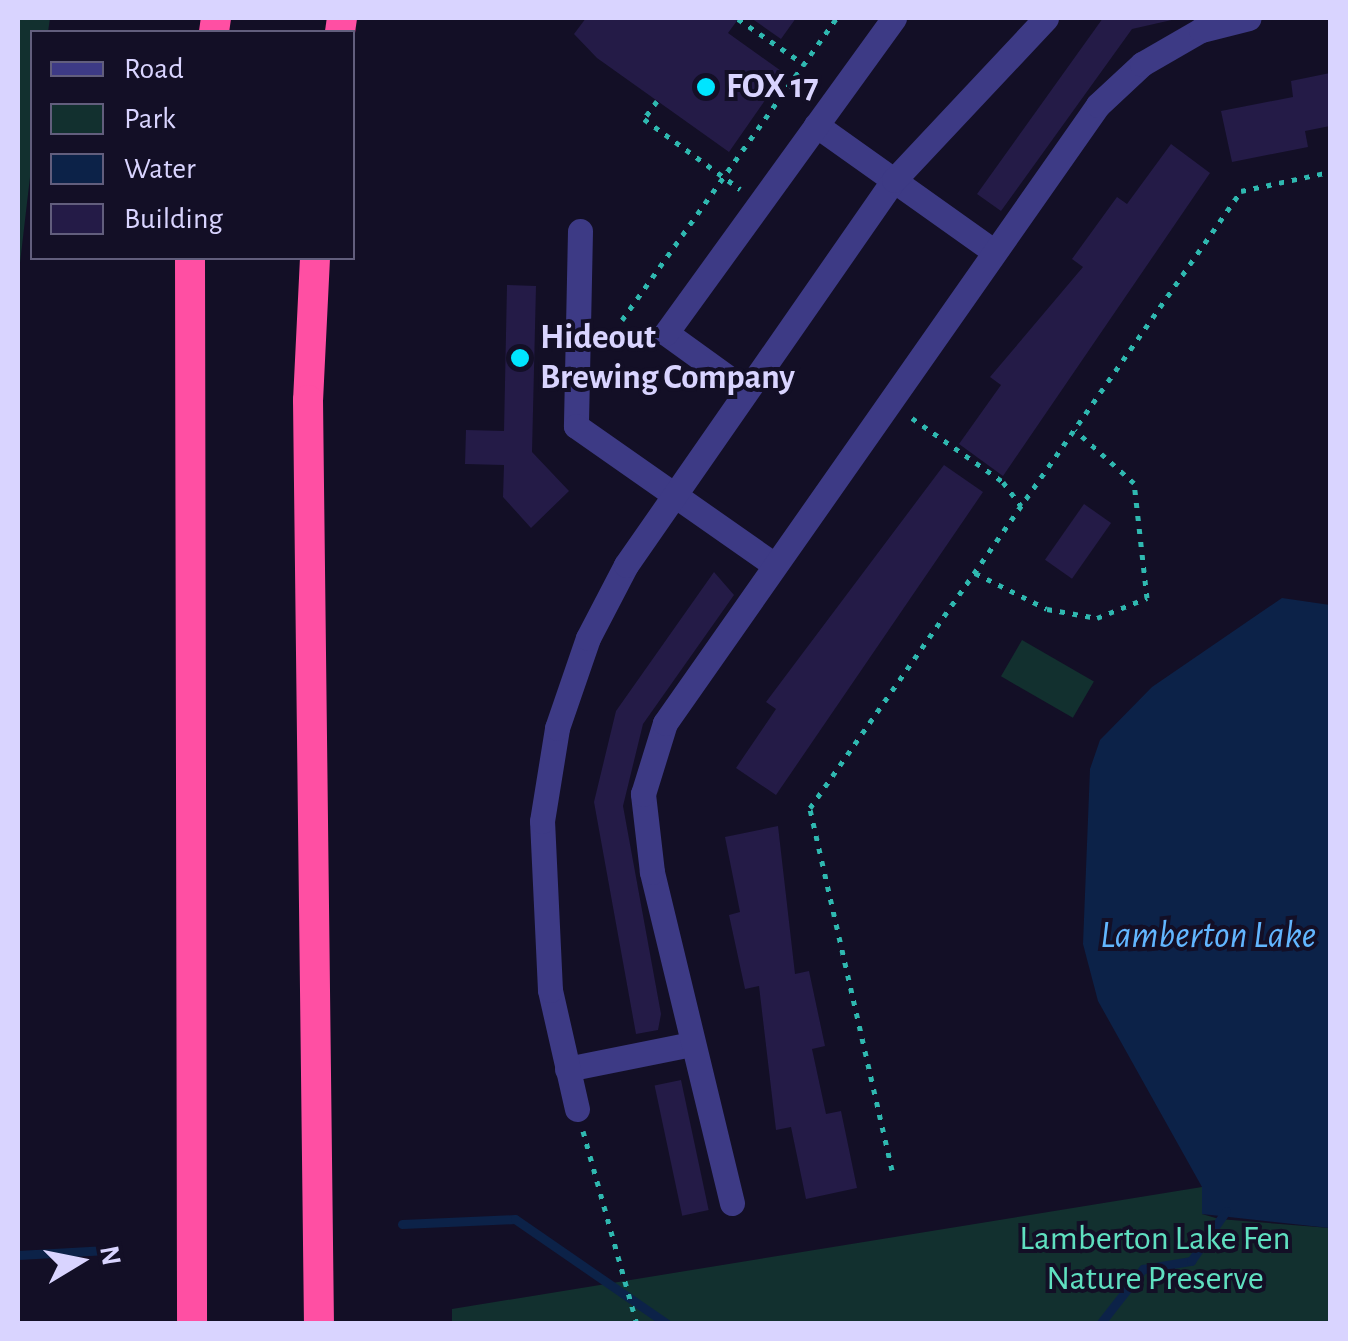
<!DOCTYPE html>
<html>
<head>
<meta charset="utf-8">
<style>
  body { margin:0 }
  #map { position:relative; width:1348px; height:1341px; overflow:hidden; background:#130f26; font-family:"Alegreya Sans",sans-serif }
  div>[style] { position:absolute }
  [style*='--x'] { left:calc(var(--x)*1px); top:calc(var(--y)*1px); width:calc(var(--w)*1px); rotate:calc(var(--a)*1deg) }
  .green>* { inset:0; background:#12302f; transform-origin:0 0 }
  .water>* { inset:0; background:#0c2248 }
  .stream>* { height:9px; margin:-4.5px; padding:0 4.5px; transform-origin:4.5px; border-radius:4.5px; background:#0c2248 }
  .building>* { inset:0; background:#241b47; transform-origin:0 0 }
  .path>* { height:5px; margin-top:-2.5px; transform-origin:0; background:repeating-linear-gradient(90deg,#2fb8b0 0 5px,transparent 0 13px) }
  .minor>* { height:25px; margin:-12.5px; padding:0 12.5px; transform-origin:12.5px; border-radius:12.5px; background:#3d3a85 }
  .highway>* { height:30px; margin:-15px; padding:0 15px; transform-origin:15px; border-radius:15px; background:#ff4fa3 }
  .dots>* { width:28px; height:28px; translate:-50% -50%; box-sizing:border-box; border:5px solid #130f26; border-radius:50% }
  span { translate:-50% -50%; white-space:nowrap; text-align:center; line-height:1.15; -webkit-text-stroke:8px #130f26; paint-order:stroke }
  .poi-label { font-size:35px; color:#d9d4ff; font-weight:700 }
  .left { translate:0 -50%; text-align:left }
  .park-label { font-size:35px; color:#5fe0c0 }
  .water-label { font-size:38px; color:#62b6ff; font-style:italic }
  .frame { position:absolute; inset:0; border:20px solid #d9d4ff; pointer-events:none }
  .legend { position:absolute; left:30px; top:30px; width:325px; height:230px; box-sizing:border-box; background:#130f26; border:2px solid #625e7d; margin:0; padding:12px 18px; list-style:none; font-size:30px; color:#d9d4ff }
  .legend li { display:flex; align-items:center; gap:20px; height:50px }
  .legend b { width:50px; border:2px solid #625e7d }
  .north { position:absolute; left:30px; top:1211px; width:100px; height:100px; -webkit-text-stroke:8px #130f26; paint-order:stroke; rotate:80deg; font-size:28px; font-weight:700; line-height:40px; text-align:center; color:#d9d4ff }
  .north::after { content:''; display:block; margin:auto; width:35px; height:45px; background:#d9d4ff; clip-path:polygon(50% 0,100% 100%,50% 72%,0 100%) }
</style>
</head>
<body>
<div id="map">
  <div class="green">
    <div style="clip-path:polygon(18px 18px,50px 18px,48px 32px,32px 32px,32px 160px,18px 280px)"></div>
    <div style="left:1022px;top:640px;width:83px;height:42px;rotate:30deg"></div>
    <div style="clip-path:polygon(1202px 1187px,1202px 1214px,1219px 1219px,1330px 1228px,1330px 1323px,452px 1324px,452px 1309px)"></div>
  </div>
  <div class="water">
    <div style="clip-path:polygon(1282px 598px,1330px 605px,1330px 1228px,1202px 1214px,1202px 1187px,1098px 1001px,1083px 944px,1090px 769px,1100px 740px,1152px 687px)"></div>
  </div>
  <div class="stream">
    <div style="--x:402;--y:1224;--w:113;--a:-2.5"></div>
    <div style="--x:515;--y:1219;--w:185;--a:34.6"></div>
    <div style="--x:18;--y:1255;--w:89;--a:-3.2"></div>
    <div style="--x:1100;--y:1324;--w:70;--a:-52"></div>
    <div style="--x:1143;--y:1269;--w:49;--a:-9.5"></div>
    <div style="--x:1191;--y:1261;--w:61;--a:-55"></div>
  </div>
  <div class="building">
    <div style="clip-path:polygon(586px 18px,739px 18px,728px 33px,784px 73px,729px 152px,597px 58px,574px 34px)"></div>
    <div style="clip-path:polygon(751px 18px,796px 18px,781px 39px)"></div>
    <div style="clip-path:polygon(1103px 18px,1176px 19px,1132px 29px,1001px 211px,977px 194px)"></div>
    <div style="clip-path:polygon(1330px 73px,1330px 126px,1305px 131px,1308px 147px,1232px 162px,1221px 111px,1293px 97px,1291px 81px)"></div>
    <div style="clip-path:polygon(1171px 144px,1210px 173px,1003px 476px,959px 444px,1001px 385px,990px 377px,1083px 267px,1072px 259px,1117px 197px,1127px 204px)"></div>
    <div style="clip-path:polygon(507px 285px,536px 286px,532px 452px,569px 491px,531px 528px,503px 497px,504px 465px,465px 464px,466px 430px,504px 431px)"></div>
    <div style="clip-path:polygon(944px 465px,983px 492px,776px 795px,736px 768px,776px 709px,766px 702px)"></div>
    <div style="left:1084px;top:504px;width:33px;height:68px;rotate:35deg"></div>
    <div style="clip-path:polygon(714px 572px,734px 595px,643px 724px,623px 806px,661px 1014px,658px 1030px,636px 1034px,594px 802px,616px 711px)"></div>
    <div style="clip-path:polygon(778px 826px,795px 974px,809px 971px,825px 1046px,812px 1049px,826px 1114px,841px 1111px,857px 1188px,806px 1199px,791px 1127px,776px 1130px,759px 986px,745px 989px,729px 915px,740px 912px,725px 837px)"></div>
    <div style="left:681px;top:1080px;width:133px;height:27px;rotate:78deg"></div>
  </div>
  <div class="path">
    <div style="--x:738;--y:19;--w:80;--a:34.3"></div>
    <div style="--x:657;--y:101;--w:22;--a:126"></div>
    <div style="--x:644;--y:119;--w:119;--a:36.1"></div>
    <div style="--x:622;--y:320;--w:371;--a:-54.6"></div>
    <div style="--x:912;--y:418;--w:111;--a:35.1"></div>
    <div style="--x:1003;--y:482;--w:30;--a:53"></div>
    <div style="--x:975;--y:573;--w:80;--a:26.6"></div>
    <div style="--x:1047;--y:609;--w:51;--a:10.2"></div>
    <div style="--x:1097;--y:618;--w:54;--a:-21.8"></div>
    <div style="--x:1147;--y:598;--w:116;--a:-96.4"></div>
    <div style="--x:1134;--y:483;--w:79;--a:-138.1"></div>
    <div style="--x:583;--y:1131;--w:200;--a:74.4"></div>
    <div style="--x:892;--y:1170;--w:371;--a:-102.8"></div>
    <div style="--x:810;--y:808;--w:753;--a:-55.06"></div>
    <div style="--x:1241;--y:191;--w:91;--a:-12.1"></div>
  </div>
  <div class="minor">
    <div style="--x:816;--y:125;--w:216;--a:35.4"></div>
    <div style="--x:580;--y:231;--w:195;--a:91.2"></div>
    <div style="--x:576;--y:426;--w:241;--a:35"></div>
    <div style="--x:745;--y:390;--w:97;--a:-144.2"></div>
    <div style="--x:666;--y:333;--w:389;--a:-54.1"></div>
    <div style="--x:567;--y:1069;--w:127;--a:-11.3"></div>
    <div style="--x:577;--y:1109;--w:122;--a:-102.8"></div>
    <div style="--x:550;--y:990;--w:169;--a:-92.7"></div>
    <div style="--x:542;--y:821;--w:94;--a:-80.8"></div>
    <div style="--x:557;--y:728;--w:95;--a:-71"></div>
    <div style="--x:588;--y:638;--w:82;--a:-62.5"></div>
    <div style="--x:626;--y:565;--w:469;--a:-55.2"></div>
    <div style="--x:894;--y:180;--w:222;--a:-46.8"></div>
    <div style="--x:732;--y:1203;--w:341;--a:-103.6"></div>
    <div style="--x:652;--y:872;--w:79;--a:-96.6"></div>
    <div style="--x:643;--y:794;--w:74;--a:-72.8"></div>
    <div style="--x:665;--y:723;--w:755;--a:-54.98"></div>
    <div style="--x:1098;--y:105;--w:60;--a:-43"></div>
    <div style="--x:1142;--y:64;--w:68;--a:-30"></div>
    <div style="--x:1201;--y:30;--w:49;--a:-14"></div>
  </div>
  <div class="highway">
    <div style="--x:214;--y:32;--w:14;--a:-82"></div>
    <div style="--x:340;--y:32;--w:14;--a:-82"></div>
    <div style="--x:190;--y:258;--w:1066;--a:89.89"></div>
    <div style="--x:315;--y:258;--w:142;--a:92.8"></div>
    <div style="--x:308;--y:400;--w:924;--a:89.32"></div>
  </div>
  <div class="dots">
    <div style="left:706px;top:87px;background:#00e5ff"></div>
    <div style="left:520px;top:358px;background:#00e5ff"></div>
  </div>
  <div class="poi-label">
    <span class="left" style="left:726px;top:87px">FOX 17</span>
    <span class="left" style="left:540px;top:358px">Hideout<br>Brewing Company</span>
  </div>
  <div class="park-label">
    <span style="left:1155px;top:1259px">Lamberton Lake Fen<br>Nature Preserve</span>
  </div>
  <div class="water-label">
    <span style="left:1208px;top:937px">Lamberton Lake</span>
  </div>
  <div class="frame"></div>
  <ul class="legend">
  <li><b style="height:12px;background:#3d3a85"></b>Road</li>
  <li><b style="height:28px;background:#12302f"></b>Park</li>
  <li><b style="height:28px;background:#0c2248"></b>Water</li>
  <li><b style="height:28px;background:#241b47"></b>Building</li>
  </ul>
  <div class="north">N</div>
</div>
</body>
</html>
